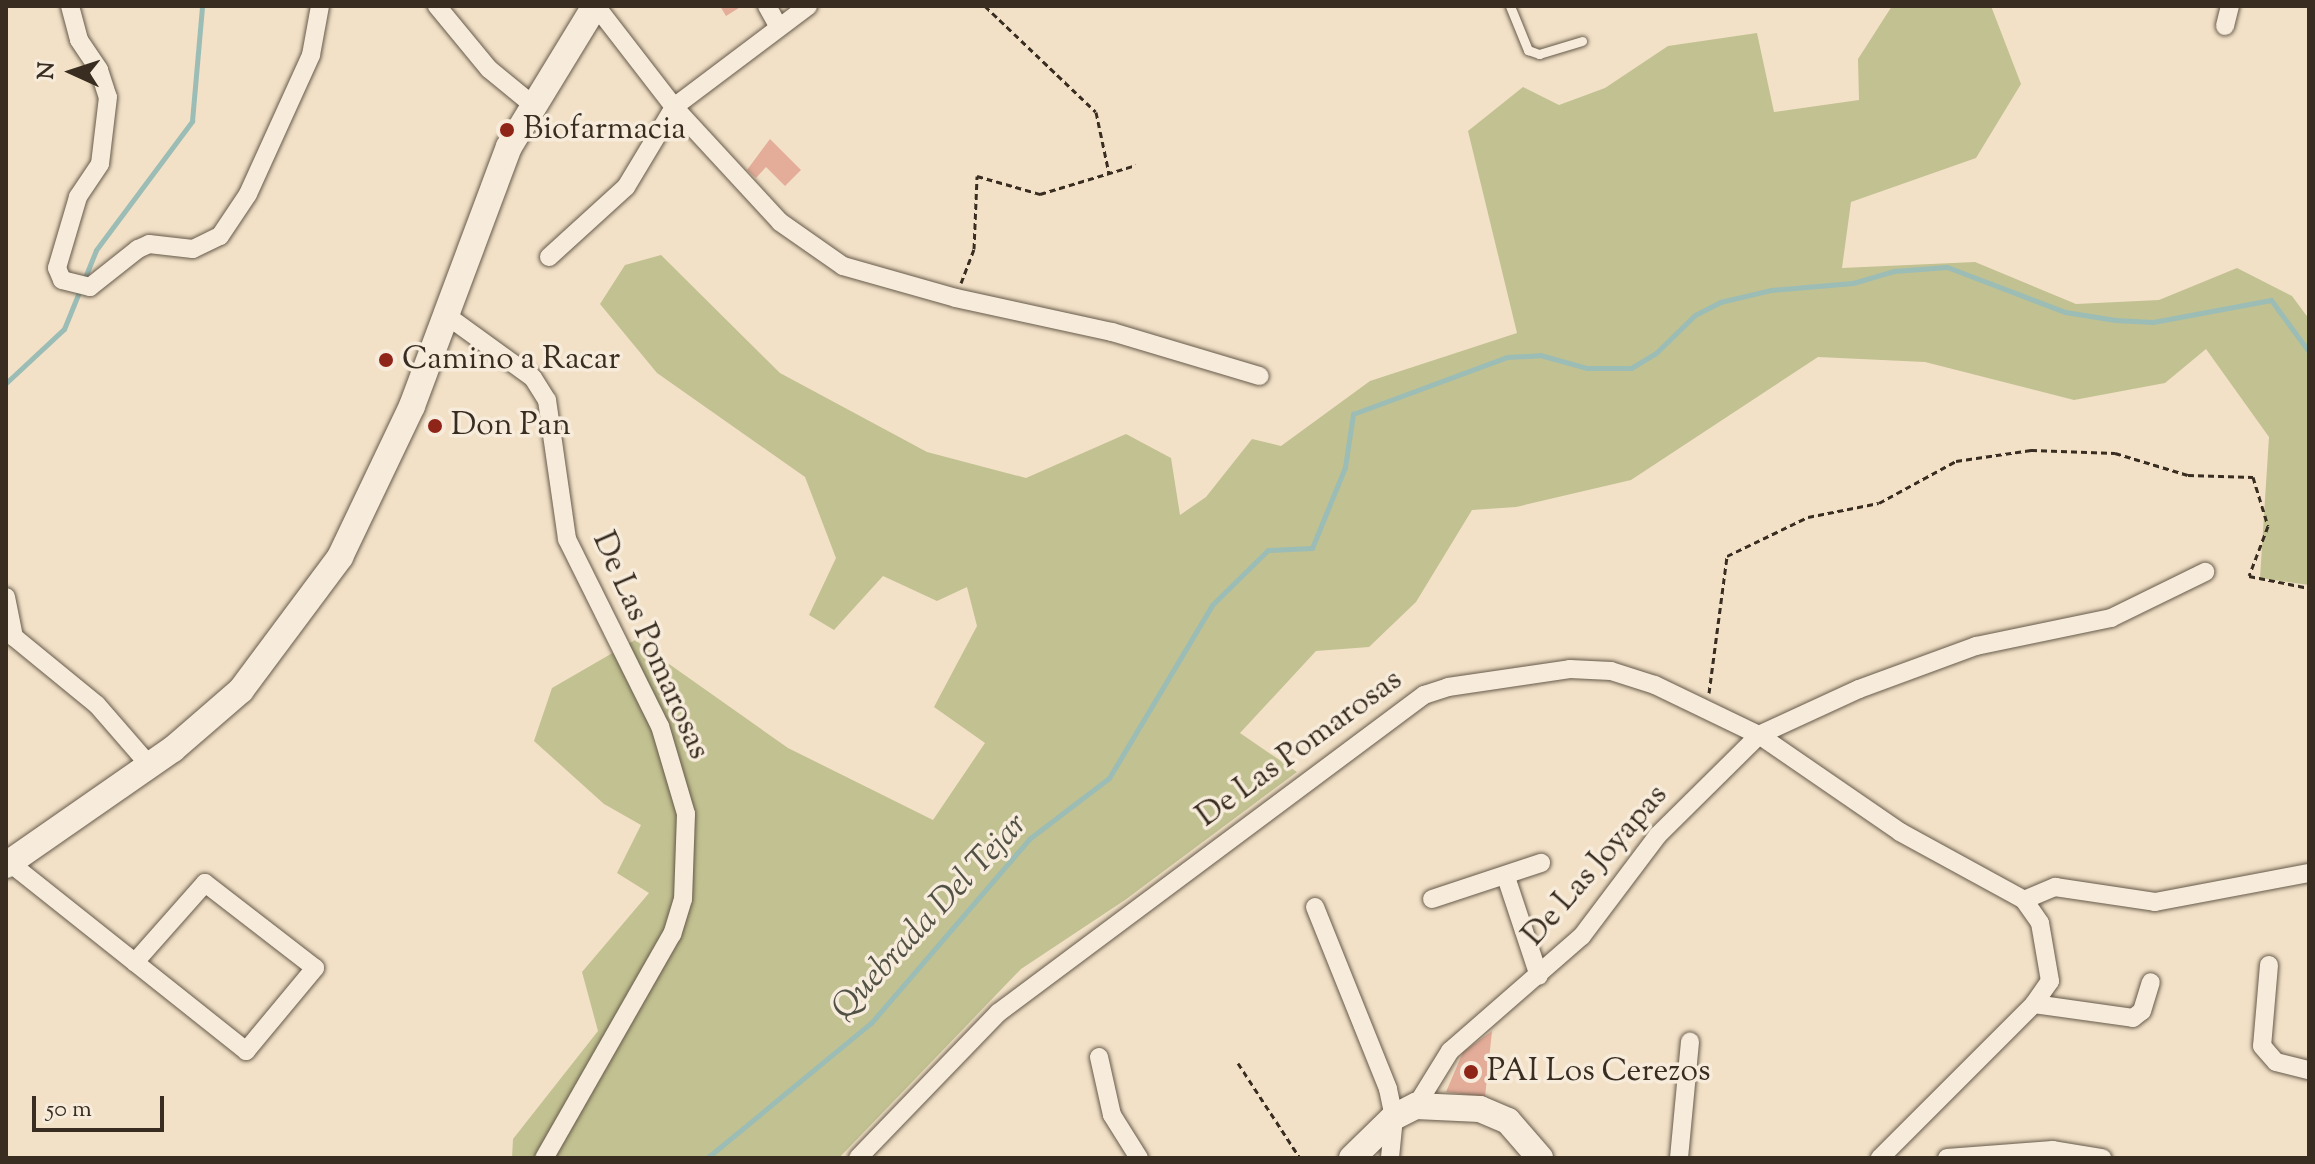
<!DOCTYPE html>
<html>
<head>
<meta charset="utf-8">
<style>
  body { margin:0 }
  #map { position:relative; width:2315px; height:1164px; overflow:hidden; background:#f2e1c7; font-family:"Sorts Mill Goudy",serif }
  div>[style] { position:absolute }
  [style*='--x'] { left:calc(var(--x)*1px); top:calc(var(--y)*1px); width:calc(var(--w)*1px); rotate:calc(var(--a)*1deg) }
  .green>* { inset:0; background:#c2c191 }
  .stream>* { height:5px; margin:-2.5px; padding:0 2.5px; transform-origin:2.5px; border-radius:2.5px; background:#9bbdb6 }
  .building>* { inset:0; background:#e3ad9a }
  .path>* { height:3px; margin-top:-1.5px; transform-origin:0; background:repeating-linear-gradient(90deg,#382d20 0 6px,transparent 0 10px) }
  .roads { filter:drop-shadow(0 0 2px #665a4a) drop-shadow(0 0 2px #665a4a) }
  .lane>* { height:9px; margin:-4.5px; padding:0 4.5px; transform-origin:4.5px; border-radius:4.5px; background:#f7ecdb }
  .street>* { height:18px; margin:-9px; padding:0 9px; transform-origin:9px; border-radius:9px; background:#f7ecdb }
  .secondary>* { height:26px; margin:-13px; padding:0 13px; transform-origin:13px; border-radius:13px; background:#f7ecdb }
  .dots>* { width:22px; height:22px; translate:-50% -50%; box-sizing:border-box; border:4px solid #f7ecdb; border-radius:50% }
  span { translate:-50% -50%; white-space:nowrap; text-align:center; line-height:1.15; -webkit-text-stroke:7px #f7ecdb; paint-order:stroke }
  .poi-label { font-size:32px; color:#382d20 }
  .left { translate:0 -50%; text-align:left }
  .street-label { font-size:32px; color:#382d20 }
  .water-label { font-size:34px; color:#515146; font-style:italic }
  .frame { position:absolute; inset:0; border:8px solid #382d20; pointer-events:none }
  .north { position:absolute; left:32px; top:32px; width:80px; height:80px; -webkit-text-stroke:6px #f7ecdb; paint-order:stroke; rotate:273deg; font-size:22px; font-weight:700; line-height:32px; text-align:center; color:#382d20 }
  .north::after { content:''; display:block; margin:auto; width:28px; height:36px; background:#382d20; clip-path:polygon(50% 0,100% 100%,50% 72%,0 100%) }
  .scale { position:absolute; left:32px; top:1096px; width:132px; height:36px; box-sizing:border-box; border:4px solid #382d20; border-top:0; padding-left:10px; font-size:24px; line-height:28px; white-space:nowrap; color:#382d20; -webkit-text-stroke:6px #f7ecdb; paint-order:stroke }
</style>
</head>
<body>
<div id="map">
  <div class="green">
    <div style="clip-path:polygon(1892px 6px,1991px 6px,2021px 84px,1976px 158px,1851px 202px,1842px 268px,1975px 262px,2076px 304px,2159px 300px,2237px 268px,2292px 296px,2309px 319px,2309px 585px,2260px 578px,2269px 437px,2206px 349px,2165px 383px,2074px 400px,1925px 362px,1818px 357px,1631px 480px,1516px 507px,1472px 510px,1416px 602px,1369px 647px,1316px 651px,1240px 733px,1297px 772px,1125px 900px,1021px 969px,839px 1158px,512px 1158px,513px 1139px,598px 1031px,582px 972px,649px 893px,617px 873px,641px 825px,604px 804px,534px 741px,552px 688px,635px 640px,788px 748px,933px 820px,985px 743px,934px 707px,977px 626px,967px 587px,937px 601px,883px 576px,834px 630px,809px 615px,836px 558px,805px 477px,657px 373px,600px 304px,625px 265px,661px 255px,780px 373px,927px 452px,1026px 478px,1126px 434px,1171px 458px,1180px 515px,1206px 497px,1252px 439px,1281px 446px,1370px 381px,1517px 333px,1468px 131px,1523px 87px,1559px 105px,1605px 88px,1668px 46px,1757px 33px,1774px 112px,1859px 100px,1858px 59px)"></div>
  </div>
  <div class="stream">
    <div style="--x:6;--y:383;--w:79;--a:-43"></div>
    <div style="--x:64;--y:329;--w:85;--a:-67.9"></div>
    <div style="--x:96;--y:250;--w:161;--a:-53.3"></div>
    <div style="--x:192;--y:121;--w:115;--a:-85"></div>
    <div style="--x:707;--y:1158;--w:212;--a:-39.5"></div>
    <div style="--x:871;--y:1023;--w:243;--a:-49.3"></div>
    <div style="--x:1029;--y:839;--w:101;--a:-37.3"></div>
    <div style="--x:1109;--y:778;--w:201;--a:-59.2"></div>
    <div style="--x:1212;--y:605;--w:78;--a:-44.5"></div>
    <div style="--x:1268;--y:550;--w:44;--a:-2.6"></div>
    <div style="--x:1312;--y:548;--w:87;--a:-67.8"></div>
    <div style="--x:1345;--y:467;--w:54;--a:-81.4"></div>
    <div style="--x:1353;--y:414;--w:164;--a:-20.3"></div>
    <div style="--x:1507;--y:357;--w:33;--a:-3"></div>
    <div style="--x:1540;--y:355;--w:49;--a:15.5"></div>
    <div style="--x:1587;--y:368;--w:44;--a:0"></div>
    <div style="--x:1631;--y:368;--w:29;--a:-31"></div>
    <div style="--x:1656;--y:353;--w:54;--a:-44.3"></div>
    <div style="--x:1695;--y:315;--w:28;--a:-27"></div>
    <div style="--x:1720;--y:302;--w:52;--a:-13.2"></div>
    <div style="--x:1771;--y:290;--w:82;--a:-4.9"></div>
    <div style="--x:1853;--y:283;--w:43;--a:-16.3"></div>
    <div style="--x:1894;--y:271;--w:53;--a:-4.3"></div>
    <div style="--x:1947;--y:267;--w:126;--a:20.9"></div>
    <div style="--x:2065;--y:312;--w:51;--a:9.1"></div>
    <div style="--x:2115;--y:320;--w:38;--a:3"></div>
    <div style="--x:2153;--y:322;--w:120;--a:-10.6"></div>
    <div style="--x:2271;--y:300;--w:64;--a:53.8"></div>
  </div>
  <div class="building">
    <div style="clip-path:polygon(720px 6px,742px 6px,726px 16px)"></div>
    <div style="clip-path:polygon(770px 139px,801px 170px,785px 186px,766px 167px,756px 178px,747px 170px)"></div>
    <div style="clip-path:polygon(1492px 1031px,1485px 1097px,1446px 1092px,1463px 1052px)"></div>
  </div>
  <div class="path">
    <div style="--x:985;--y:6;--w:153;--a:43.7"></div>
    <div style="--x:1096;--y:112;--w:62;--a:78"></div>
    <div style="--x:961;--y:283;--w:36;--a:-69"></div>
    <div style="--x:974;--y:249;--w:73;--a:-87.6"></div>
    <div style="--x:977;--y:176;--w:66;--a:15.9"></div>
    <div style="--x:1040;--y:194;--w:100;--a:-16.8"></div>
    <div style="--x:1709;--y:693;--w:138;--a:-82.5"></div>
    <div style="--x:1727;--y:556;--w:90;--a:-25.7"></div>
    <div style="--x:1808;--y:517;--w:72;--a:-11.2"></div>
    <div style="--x:1879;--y:503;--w:88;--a:-28.6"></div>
    <div style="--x:1956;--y:461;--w:76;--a:-8.3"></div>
    <div style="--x:2031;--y:450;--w:84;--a:2"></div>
    <div style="--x:2115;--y:453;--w:76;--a:16.8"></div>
    <div style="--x:2188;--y:475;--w:65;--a:1.8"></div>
    <div style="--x:2253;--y:477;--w:51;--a:73"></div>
    <div style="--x:2268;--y:526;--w:53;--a:110.8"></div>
    <div style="--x:2249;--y:576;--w:61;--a:11.3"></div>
    <div style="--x:1238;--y:1063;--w:113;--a:56.9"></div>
  </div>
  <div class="roads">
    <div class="lane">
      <div style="--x:1510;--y:6;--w:48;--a:67.8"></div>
      <div style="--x:1528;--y:50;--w:12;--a:20"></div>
      <div style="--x:1539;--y:54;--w:45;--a:-16.8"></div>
    </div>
    <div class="street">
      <div style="--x:70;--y:6;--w:35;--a:75"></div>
      <div style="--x:79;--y:40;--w:36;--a:56"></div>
      <div style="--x:99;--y:70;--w:28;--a:72"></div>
      <div style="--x:108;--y:97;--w:67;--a:96.8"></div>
      <div style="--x:100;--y:164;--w:40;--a:124"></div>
      <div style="--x:78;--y:197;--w:74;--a:106.5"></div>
      <div style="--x:57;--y:268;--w:13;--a:67"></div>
      <div style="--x:62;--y:280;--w:29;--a:14"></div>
      <div style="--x:90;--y:287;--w:61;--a:-38.4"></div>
      <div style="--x:138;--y:249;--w:12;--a:-24"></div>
      <div style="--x:149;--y:244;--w:44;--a:6.5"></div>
      <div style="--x:193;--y:249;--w:30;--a:-26"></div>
      <div style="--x:220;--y:236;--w:50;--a:-56.3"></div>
      <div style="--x:248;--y:194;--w:153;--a:-65.6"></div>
      <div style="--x:311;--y:55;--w:50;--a:-79.6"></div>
      <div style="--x:437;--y:6;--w:82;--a:50.5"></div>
      <div style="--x:489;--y:69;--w:58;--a:39.4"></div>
      <div style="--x:596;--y:6;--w:128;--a:52.3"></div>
      <div style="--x:674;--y:107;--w:156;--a:47.3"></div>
      <div style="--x:780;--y:222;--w:77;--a:34.9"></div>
      <div style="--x:843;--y:266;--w:117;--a:15.8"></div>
      <div style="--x:956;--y:298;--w:160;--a:12.3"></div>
      <div style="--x:1112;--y:332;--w:154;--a:16.6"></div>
      <div style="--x:767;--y:6;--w:23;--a:61"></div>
      <div style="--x:2225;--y:26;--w:21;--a:-76"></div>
      <div style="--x:549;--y:257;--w:104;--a:-42.3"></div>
      <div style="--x:626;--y:187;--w:93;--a:-59"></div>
      <div style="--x:674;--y:107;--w:168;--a:-37"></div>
      <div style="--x:446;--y:315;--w:107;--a:35.9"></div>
      <div style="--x:533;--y:378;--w:26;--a:58"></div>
      <div style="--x:547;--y:400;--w:140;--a:81.8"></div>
      <div style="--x:567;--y:539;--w:209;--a:63.6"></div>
      <div style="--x:660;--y:726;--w:92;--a:73.5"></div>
      <div style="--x:686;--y:814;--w:85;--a:92"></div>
      <div style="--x:683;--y:899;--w:37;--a:107"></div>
      <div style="--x:672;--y:934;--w:258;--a:119.7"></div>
      <div style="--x:6;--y:597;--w:41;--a:78.7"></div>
      <div style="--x:14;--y:637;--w:107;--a:39.3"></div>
      <div style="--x:97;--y:705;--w:81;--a:49"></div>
      <div style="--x:10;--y:863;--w:302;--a:38.5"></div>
      <div style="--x:246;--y:1051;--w:108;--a:-50.3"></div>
      <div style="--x:315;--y:968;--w:139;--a:-142.3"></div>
      <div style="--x:205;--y:883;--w:106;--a:131.5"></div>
      <div style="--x:1506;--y:877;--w:104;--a:71.6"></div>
      <div style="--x:1432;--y:899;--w:115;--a:-18.3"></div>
      <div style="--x:2024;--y:900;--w:34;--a:-23"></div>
      <div style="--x:2055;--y:887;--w:101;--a:8.5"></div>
      <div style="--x:2155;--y:902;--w:157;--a:-10.7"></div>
      <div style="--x:1315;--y:907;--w:196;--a:68.1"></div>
      <div style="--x:1388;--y:1089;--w:29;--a:78"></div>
      <div style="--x:1394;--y:1117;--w:41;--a:95.6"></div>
      <div style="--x:2269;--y:965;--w:81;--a:94.9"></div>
      <div style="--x:2262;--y:1046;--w:21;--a:49"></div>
      <div style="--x:2276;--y:1062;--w:34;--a:14"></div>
      <div style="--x:2034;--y:1004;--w:100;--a:8"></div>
      <div style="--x:2133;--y:1018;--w:11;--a:-38"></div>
      <div style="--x:2142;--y:1011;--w:30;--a:-73"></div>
      <div style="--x:1099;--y:1057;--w:59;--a:77.4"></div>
      <div style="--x:1112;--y:1115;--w:51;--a:57.9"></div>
      <div style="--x:1416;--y:1106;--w:65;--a:-58.3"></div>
      <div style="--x:1450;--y:1051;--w:175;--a:-41.1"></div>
      <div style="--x:1582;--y:936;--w:126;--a:-53"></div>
      <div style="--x:1658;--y:835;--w:142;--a:-44.7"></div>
      <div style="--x:1759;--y:735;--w:110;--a:-24.7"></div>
      <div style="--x:1859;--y:689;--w:125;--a:-20.2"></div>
      <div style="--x:1976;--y:646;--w:138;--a:-11.7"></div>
      <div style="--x:2111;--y:618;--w:105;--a:-26.1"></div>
      <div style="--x:858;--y:1158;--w:202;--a:-46"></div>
      <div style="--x:998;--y:1013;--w:532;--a:-36.74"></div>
      <div style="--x:1424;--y:695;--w:25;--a:-18"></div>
      <div style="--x:1448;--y:687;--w:123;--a:-8.4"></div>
      <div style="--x:1570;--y:669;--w:41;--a:2.8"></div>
      <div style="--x:1611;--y:671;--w:46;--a:17.7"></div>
      <div style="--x:1655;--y:685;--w:115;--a:25.7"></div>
      <div style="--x:1759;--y:735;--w:171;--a:34.5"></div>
      <div style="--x:1900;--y:832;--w:141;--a:28.7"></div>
      <div style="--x:2024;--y:900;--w:28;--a:55"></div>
      <div style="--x:2040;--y:923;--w:59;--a:80.2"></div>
      <div style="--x:2050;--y:981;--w:28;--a:125"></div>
      <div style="--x:2034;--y:1004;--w:218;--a:135"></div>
      <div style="--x:1679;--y:1158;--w:117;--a:-84.6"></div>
      <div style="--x:1947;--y:1158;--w:106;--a:-4.3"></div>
      <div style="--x:2053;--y:1150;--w:50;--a:9.3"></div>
    </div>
    <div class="secondary">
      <div style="--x:6;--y:865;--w:203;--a:-34.8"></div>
      <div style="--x:173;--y:749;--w:90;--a:-40.9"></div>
      <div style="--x:241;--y:690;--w:166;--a:-53.3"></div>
      <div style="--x:340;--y:557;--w:167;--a:-64.5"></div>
      <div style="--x:412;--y:406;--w:277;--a:-69.5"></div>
      <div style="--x:509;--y:147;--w:165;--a:-58.6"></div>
      <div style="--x:1352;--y:1158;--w:59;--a:-44.3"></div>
      <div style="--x:1394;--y:1117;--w:25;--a:-27"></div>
      <div style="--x:1416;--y:1106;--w:64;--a:2.7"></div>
      <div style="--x:1480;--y:1109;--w:30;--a:23"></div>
      <div style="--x:1508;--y:1121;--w:49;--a:49.1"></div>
    </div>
  </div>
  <div class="dots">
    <div style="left:507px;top:130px;background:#8f2418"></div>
    <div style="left:386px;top:360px;background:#8f2418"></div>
    <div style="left:435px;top:426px;background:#8f2418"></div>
    <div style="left:1471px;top:1072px;background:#8f2418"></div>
  </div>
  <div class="poi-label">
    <span class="left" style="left:523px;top:130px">Biofarmacia</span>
    <span class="left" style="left:402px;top:360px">Camino a Racar</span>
    <span class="left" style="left:451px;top:426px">Don Pan</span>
    <span class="left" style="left:1487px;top:1072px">PAI Los Cerezos</span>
  </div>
  <div class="street-label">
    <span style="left:650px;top:646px;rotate:66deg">De Las Pomarosas</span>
    <span style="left:1300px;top:749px;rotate:-36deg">De Las Pomarosas</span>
    <span style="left:1596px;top:866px;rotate:-49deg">De Las Joyapas</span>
  </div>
  <div class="water-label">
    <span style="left:930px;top:917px;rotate:-47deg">Quebrada Del Tejar</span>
  </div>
  <div class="frame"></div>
  <div class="north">N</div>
  <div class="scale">50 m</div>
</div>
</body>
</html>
